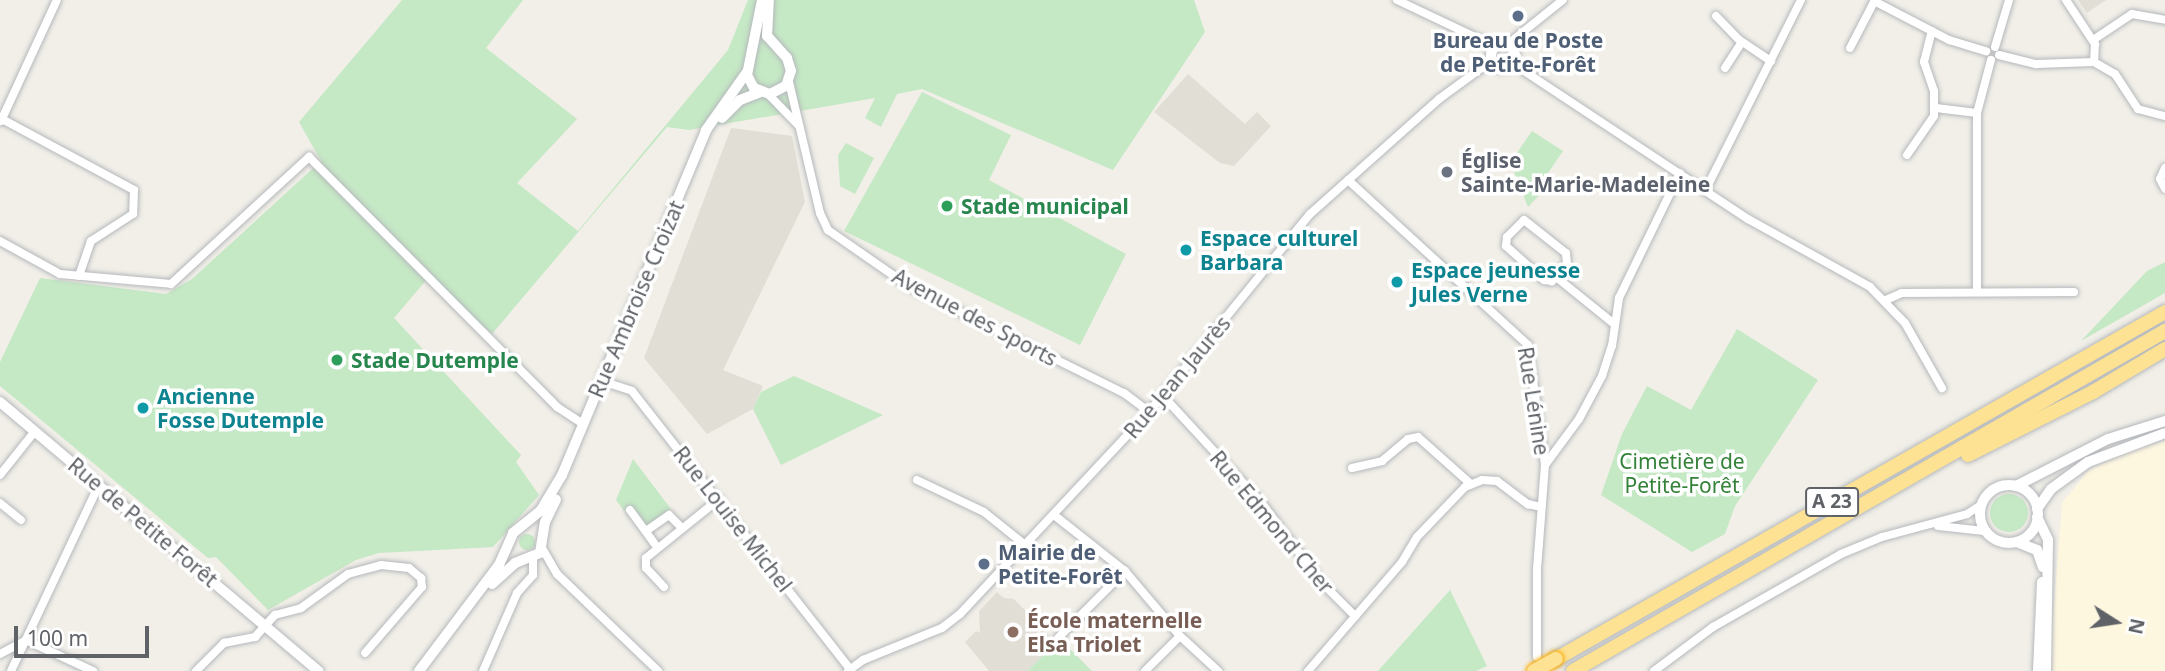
<!DOCTYPE html>
<html>
<head>
<meta charset="utf-8">
<style>
  body { margin:0 }
  #map { position:relative; width:2165px; height:671px; overflow:hidden; background:#f1efe8; font-family:"Noto Sans",sans-serif }
  div>[style] { position:absolute }
  [style*='--x'] { left:calc(var(--x)*1px); top:calc(var(--y)*1px); width:calc(var(--w)*1px); rotate:calc(var(--a)*1deg) }
  .commercial>* { inset:0; background:#fef7e0 }
  .education>* { inset:0; background:#e1ded6 }
  .green>* { inset:0; background:#c5e8c5 }
  .round { border-radius:50% }
  .roads { filter:drop-shadow(0 0 2px #b5b8bc) drop-shadow(0 0 2px #b5b8bc) }
  .minor>* { height:8px; margin:-4px; padding:0 4px; transform-origin:4px; border-radius:4px; background:#fff }
  .tertiary>* { height:10px; margin:-5px; padding:0 5px; transform-origin:5px; border-radius:5px; background:#fff }
  .tertiary>.ring { margin:-5px; padding:0; box-sizing:content-box; background:none; border:10px solid #fff; border-radius:50% }
  .secondary>* { height:10px; margin:-5px; padding:0 5px; transform-origin:5px; border-radius:5px; background:#fff }
  .motorway>* { height:14px; margin:-7px; padding:0 7px; transform-origin:7px; border-radius:7px; background:#fde293 }
  .bridges { filter:drop-shadow(0 0 2px #f9ab00) drop-shadow(0 0 2px #f9ab00) }
  .motorway-bridge>* { height:14px; margin:-7px; padding:0 7px; transform-origin:7px; border-radius:7px; background:#fde293 }
  .dots>* { width:19px; height:19px; translate:-50% -50%; box-sizing:border-box; border:4px solid #fff; border-radius:50% }
  span { translate:-50% -50%; white-space:nowrap; text-align:center; line-height:1.15; -webkit-text-stroke:7px #fff; paint-order:stroke }
  .shield-label span { padding:2px 5px; background:#fff; border:2px solid; border-radius:5px; -webkit-text-stroke-width:0 }
  .shield-label { font-size:19px; color:#5f6368; font-weight:700 }
  .service-label { font-size:21px; color:#4e5e75; font-weight:700 }
  .left { translate:0 -50%; text-align:left }
  .worship-label { font-size:21px; color:#5b616d; font-weight:700 }
  .leisure-label { font-size:21px; color:#27864d; font-weight:700 }
  .culture-label { font-size:21px; color:#0d838f; font-weight:700 }
  .street-label { font-size:21px; color:#5f6368 }
  .park-label { font-size:21px; color:#348238 }
  .education-label { font-size:21px; color:#785e54; font-weight:700 }
  .north { position:absolute; left:2081px; top:587px; width:70px; height:70px; -webkit-text-stroke:5px #fff; paint-order:stroke; rotate:102deg; font-size:19px; font-weight:700; line-height:28px; text-align:center; color:#5f6368 }
  .north::after { content:''; display:block; margin:auto; width:24px; height:32px; background:#5f6368; clip-path:polygon(50% 0,100% 100%,50% 72%,0 100%) }
  .scale { position:absolute; left:14px; top:626px; width:135px; height:32px; box-sizing:border-box; border:4px solid #5f6368; border-top:0; padding-left:9px; font-size:21px; line-height:24px; white-space:nowrap; color:#5f6368; -webkit-text-stroke:5px #fff; paint-order:stroke }
</style>
</head>
<body>
<div id="map">
  <div class="commercial">
    <div style="clip-path:polygon(2165px 441px,2165px 671px,2049px 671px,2062px 503px,2088px 471px,2124px 453px)"></div>
  </div>
  <div class="education">
    <div style="clip-path:polygon(2078px 0,2106px 0,2087px 13px)"></div>
    <div style="clip-path:polygon(1188px 74px,1245px 124px,1257px 112px,1271px 126px,1234px 166px,1220px 163px,1154px 112px)"></div>
    <div style="clip-path:polygon(731px 128px,792px 136px,805px 202px,723px 370px,763px 386px,753px 409px,707px 434px,644px 358px)"></div>
    <div style="clip-path:polygon(997px 592px,1004px 598px,1014px 599px,1056px 642px,1028px 671px,989px 671px,965px 642px,976px 631px,980px 633px,979px 611px)"></div>
  </div>
  <div class="green">
    <div style="clip-path:polygon(402px 0,523px 0,486px 48px,577px 119px,517px 183px,578px 231px,728px 50px,748px 0,1194px 0,1205px 32px,1113px 170px,922px 89px,897px 94px,881px 127px,865px 118px,875px 98px,689px 130px,667px 127px,492px 334px,428px 278px,394px 318px,521px 455px,516px 462px,539px 495px,493px 547px,379px 553px,356px 560px,268px 610px,216px 557px,208px 558px,0 386px,0 362px,40px 278px,166px 294px,192px 279px,321px 161px,299px 122px)"></div>
    <div style="clip-path:polygon(922px 92px,1011px 135px,989px 180px,1126px 254px,1080px 345px,844px 231px)"></div>
    <div style="clip-path:polygon(1532px 131px,1563px 151px,1539px 186px,1543px 191px,1528px 207px,1513px 169px,1514px 157px)"></div>
    <div style="clip-path:polygon(846px 143px,874px 158px,855px 194px,840px 186px,838px 155px)"></div>
    <div style="clip-path:polygon(2165px 262px,2165px 293px,2081px 341px,2147px 271px)"></div>
    <div style="clip-path:polygon(1737px 329px,1818px 380px,1735px 506px,1725px 534px,1692px 552px,1601px 495px,1622px 434px,1647px 386px,1691px 410px)"></div>
    <div style="clip-path:polygon(794px 376px,883px 415px,781px 465px,753px 409px,761px 392px)"></div>
    <div style="clip-path:polygon(633px 459px,671px 509px,651px 525px,644px 524px,631px 506px,624px 511px,616px 500px)"></div>
    <div class="round" style="left:1990px;top:494px;width:38px;height:38px"></div>
    <div class="round" style="left:519px;top:534px;width:16px;height:16px"></div>
    <div style="clip-path:polygon(1450px 590px,1487px 666px,1476px 671px,1378px 671px)"></div>
    <div style="clip-path:polygon(1062px 641px,1092px 671px,1028px 671px,1056px 642px)"></div>
  </div>
  <div class="roads">
    <div class="minor">
      <div style="--x:1397;--y:0;--w:107;--a:25.4"></div>
      <div style="--x:2066;--y:0;--w:53;--a:56.6"></div>
      <div style="--x:2095;--y:44;--w:18;--a:93"></div>
      <div style="--x:1874;--y:1;--w:85;--a:27.5"></div>
      <div style="--x:1949;--y:40;--w:39;--a:17"></div>
      <div style="--x:1716;--y:16;--w:32;--a:46"></div>
      <div style="--x:1738;--y:39;--w:40;--a:34"></div>
      <div style="--x:2093;--y:40;--w:47;--a:-33.7"></div>
      <div style="--x:2132;--y:14;--w:34;--a:10"></div>
      <div style="--x:1508;--y:44;--w:70;--a:-38.7"></div>
      <div style="--x:1995;--y:47;--w:49;--a:-73.4"></div>
      <div style="--x:1850;--y:48;--w:54;--a:-62.5"></div>
      <div style="--x:1999;--y:55;--w:38;--a:14"></div>
      <div style="--x:2036;--y:64;--w:58;--a:-2"></div>
      <div style="--x:2094;--y:62;--w:24;--a:30"></div>
      <div style="--x:2115;--y:74;--w:42;--a:56.7"></div>
      <div style="--x:2138;--y:109;--w:28;--a:15"></div>
      <div style="--x:1512;--y:63;--w:283;--a:33.5"></div>
      <div style="--x:1748;--y:219;--w:140;--a:29.1"></div>
      <div style="--x:1870;--y:287;--w:50;--a:45.8"></div>
      <div style="--x:1905;--y:323;--w:75;--a:60.4"></div>
      <div style="--x:1725;--y:68;--w:31;--a:-57"></div>
      <div style="--x:789;--y:82;--w:135;--a:76.7"></div>
      <div style="--x:820;--y:213;--w:19;--a:65"></div>
      <div style="--x:828;--y:230;--w:100;--a:34.8"></div>
      <div style="--x:910;--y:287;--w:239;--a:26.4"></div>
      <div style="--x:1124;--y:393;--w:31;--a:37"></div>
      <div style="--x:768;--y:94;--w:45;--a:45.9"></div>
      <div style="--x:1936;--y:108;--w:41;--a:7"></div>
      <div style="--x:2;--y:119;--w:150;--a:28.3"></div>
      <div style="--x:134;--y:190;--w:24;--a:92"></div>
      <div style="--x:133;--y:214;--w:50;--a:147.3"></div>
      <div style="--x:91;--y:241;--w:37;--a:109"></div>
      <div style="--x:1;--y:121;--w:133;--a:-65.2"></div>
      <div style="--x:1907;--y:155;--w:47;--a:-55.3"></div>
      <div style="--x:1934;--y:116;--w:25;--a:-90"></div>
      <div style="--x:1934;--y:91;--w:31;--a:-109"></div>
      <div style="--x:1924;--y:62;--w:32;--a:-76"></div>
      <div style="--x:2165;--y:168;--w:12;--a:114"></div>
      <div style="--x:2160;--y:179;--w:11;--a:63"></div>
      <div style="--x:1348;--y:180;--w:244;--a:42.5"></div>
      <div style="--x:1528;--y:345;--w:121;--a:81.9"></div>
      <div style="--x:1545;--y:465;--w:103;--a:94.4"></div>
      <div style="--x:1537;--y:568;--w:89;--a:90"></div>
      <div style="--x:1705;--y:191;--w:214;--a:-63.3"></div>
      <div style="--x:1524;--y:220;--w:53;--a:38.2"></div>
      <div style="--x:1566;--y:253;--w:11;--a:85"></div>
      <div style="--x:1567;--y:264;--w:23;--a:131"></div>
      <div style="--x:1552;--y:281;--w:8;--a:-173"></div>
      <div style="--x:1544;--y:280;--w:51;--a:-138.2"></div>
      <div style="--x:1506;--y:246;--w:9;--a:-84"></div>
      <div style="--x:1507;--y:237;--w:24;--a:-45"></div>
      <div style="--x:0;--y:241;--w:68;--a:28.8"></div>
      <div style="--x:60;--y:274;--w:111;--a:5.1"></div>
      <div style="--x:171;--y:284;--w:188;--a:-42.6"></div>
      <div style="--x:309;--y:157;--w:352;--a:45.2"></div>
      <div style="--x:557;--y:407;--w:31;--a:33"></div>
      <div style="--x:1556;--y:277;--w:73;--a:38.9"></div>
      <div style="--x:1977;--y:292;--w:179;--a:-90"></div>
      <div style="--x:1977;--y:113;--w:55;--a:-75.2"></div>
      <div style="--x:1886;--y:300;--w:17;--a:-24"></div>
      <div style="--x:1902;--y:293;--w:172;--a:-0.3"></div>
      <div style="--x:608;--y:383;--w:25;--a:18"></div>
      <div style="--x:632;--y:391;--w:353;--a:51.9"></div>
      <div style="--x:1163;--y:396;--w:143;--a:47.3"></div>
      <div style="--x:1260;--y:501;--w:103;--a:52.9"></div>
      <div style="--x:1322;--y:583;--w:47;--a:45"></div>
      <div style="--x:1545;--y:465;--w:57;--a:-53.5"></div>
      <div style="--x:1579;--y:419;--w:49;--a:-61.9"></div>
      <div style="--x:1602;--y:376;--w:32;--a:-72"></div>
      <div style="--x:1612;--y:346;--w:49;--a:-81.7"></div>
      <div style="--x:1619;--y:298;--w:139;--a:-64"></div>
      <div style="--x:1352;--y:468;--w:31;--a:-13"></div>
      <div style="--x:1382;--y:461;--w:34;--a:-40"></div>
      <div style="--x:1408;--y:439;--w:10;--a:-11"></div>
      <div style="--x:1418;--y:437;--w:71;--a:41.6"></div>
      <div style="--x:0;--y:475;--w:56;--a:-51.5"></div>
      <div style="--x:917;--y:480;--w:74;--a:25.5"></div>
      <div style="--x:984;--y:512;--w:53;--a:38.8"></div>
      <div style="--x:0;--y:503;--w:27;--a:39"></div>
      <div style="--x:630;--y:510;--w:46;--a:53.9"></div>
      <div style="--x:1054;--y:515;--w:90;--a:38.3"></div>
      <div style="--x:1125;--y:571;--w:85;--a:49.8"></div>
      <div style="--x:1180;--y:636;--w:52;--a:42.6"></div>
      <div style="--x:1938;--y:526;--w:47;--a:6.1"></div>
      <div style="--x:646;--y:531;--w:28;--a:-35"></div>
      <div style="--x:669;--y:515;--w:18;--a:45"></div>
      <div style="--x:542;--y:548;--w:30;--a:60"></div>
      <div style="--x:557;--y:574;--w:140;--a:43.8"></div>
      <div style="--x:664;--y:587;--w:26;--a:-133"></div>
      <div style="--x:646;--y:568;--w:10;--a:-90"></div>
      <div style="--x:646;--y:558;--w:94;--a:-38.9"></div>
      <div style="--x:1058;--y:638;--w:95;--a:-45"></div>
      <div style="--x:26;--y:640;--w:74;--a:24.8"></div>
      <div style="--x:0;--y:654;--w:30;--a:-28"></div>
      <div style="--x:11;--y:671;--w:206;--a:-64.7"></div>
      <div style="--x:196;--y:671;--w:40;--a:-45"></div>
      <div style="--x:224;--y:643;--w:32;--a:-11"></div>
      <div style="--x:255;--y:637;--w:30;--a:-48"></div>
      <div style="--x:275;--y:615;--w:27;--a:-15"></div>
      <div style="--x:301;--y:608;--w:58;--a:-35.9"></div>
      <div style="--x:348;--y:574;--w:34;--a:-15"></div>
      <div style="--x:381;--y:565;--w:28;--a:6"></div>
      <div style="--x:409;--y:568;--w:16;--a:40"></div>
      <div style="--x:421;--y:578;--w:9;--a:84"></div>
      <div style="--x:422;--y:587;--w:87;--a:130.8"></div>
      <div style="--x:483;--y:671;--w:85;--a:-66.4"></div>
      <div style="--x:517;--y:593;--w:24;--a:-48"></div>
      <div style="--x:533;--y:575;--w:17;--a:-90"></div>
      <div style="--x:848;--y:671;--w:19;--a:-36"></div>
      <div style="--x:863;--y:660;--w:85;--a:-22.1"></div>
      <div style="--x:942;--y:628;--w:23;--a:-38"></div>
      <div style="--x:960;--y:614;--w:277;--a:-46.9"></div>
      <div style="--x:1149;--y:412;--w:255;--a:-50.9"></div>
      <div style="--x:1310;--y:214;--w:173;--a:-41.7"></div>
      <div style="--x:1439;--y:99;--w:64;--a:-36.2"></div>
      <div style="--x:1145;--y:671;--w:49;--a:-45"></div>
      <div style="--x:1308;--y:671;--w:144;--a:-49.2"></div>
      <div style="--x:1402;--y:562;--w:29;--a:-59"></div>
      <div style="--x:1417;--y:537;--w:69;--a:-46.2"></div>
      <div style="--x:1465;--y:487;--w:18;--a:-22"></div>
      <div style="--x:1482;--y:480;--w:15;--a:4"></div>
      <div style="--x:1497;--y:481;--w:39;--a:37"></div>
      <div style="--x:1528;--y:504;--w:13;--a:13"></div>
      <div style="--x:1654;--y:671;--w:74;--a:-36.7"></div>
      <div style="--x:1713;--y:627;--w:147;--a:-29.7"></div>
      <div style="--x:1841;--y:554;--w:44;--a:-22.5"></div>
      <div style="--x:1882;--y:537;--w:88;--a:-15.1"></div>
      <div style="--x:1967;--y:514;--w:17;--a:-33"></div>
    </div>
    <div class="tertiary">
      <div class="ring" style="left:1491px;top:44px;width:14px;height:14px"></div>
      <div class="ring" style="left:1980px;top:485px;width:48px;height:48px"></div>
      <div style="--x:2016;--y:486;--w:103;--a:-27.1"></div>
      <div style="--x:2108;--y:439;--w:60;--a:-17.5"></div>
      <div style="--x:2037;--y:509;--w:24;--a:-55"></div>
      <div style="--x:2051;--y:489;--w:46;--a:-36.1"></div>
      <div style="--x:2088;--y:462;--w:82;--a:-20.6"></div>
      <div style="--x:2037;--y:517;--w:25;--a:64"></div>
      <div style="--x:2048;--y:540;--w:131;--a:90.9"></div>
      <div style="--x:2017;--y:542;--w:22;--a:22"></div>
      <div style="--x:2037;--y:550;--w:18;--a:71"></div>
      <div style="--x:2038;--y:671;--w:89;--a:-87.4"></div>
    </div>
    <div class="secondary">
      <div style="--x:762;--y:0;--w:76;--a:101.3"></div>
      <div style="--x:747;--y:75;--w:15;--a:62"></div>
      <div style="--x:754;--y:88;--w:17;--a:21"></div>
      <div style="--x:770;--y:94;--w:18;--a:-27"></div>
      <div style="--x:786;--y:86;--w:16;--a:-72"></div>
      <div style="--x:791;--y:71;--w:14;--a:-107"></div>
      <div style="--x:787;--y:58;--w:30;--a:-132"></div>
      <div style="--x:767;--y:36;--w:36;--a:-87"></div>
      <div style="--x:722;--y:118;--w:25;--a:-45"></div>
      <div style="--x:740;--y:100;--w:22;--a:-21"></div>
      <div style="--x:0;--y:402;--w:417;--a:40.2"></div>
      <div style="--x:492;--y:584;--w:31;--a:-42"></div>
      <div style="--x:515;--y:563;--w:27;--a:-22"></div>
      <div style="--x:540;--y:553;--w:31;--a:-81"></div>
      <div style="--x:545;--y:522;--w:25;--a:-64"></div>
      <div style="--x:419;--y:671;--w:133;--a:-53"></div>
      <div style="--x:499;--y:565;--w:35;--a:-66"></div>
      <div style="--x:513;--y:533;--w:36;--a:-39"></div>
      <div style="--x:541;--y:510;--w:41;--a:-59"></div>
      <div style="--x:562;--y:475;--w:374;--a:-67.3"></div>
      <div style="--x:706;--y:130;--w:71;--a:-54.7"></div>
    </div>
    <div class="motorway">
      <div style="--x:1968;--y:455;--w:140;--a:-26.7"></div>
      <div style="--x:2093;--y:392;--w:84;--a:-30.8"></div>
      <div style="--x:1556;--y:659;--w:701;--a:-29.67"></div>
      <div style="--x:1573;--y:671;--w:683;--a:-29.87"></div>
    </div>
  </div>
  <div class="bridges">
    <div class="motorway-bridge">
      <div style="--x:1534;--y:671;--w:25;--a:-29"></div>
    </div>
  </div>
  <div class="dots">
    <div style="left:1518px;top:16px;background:#5c6f8a"></div>
    <div style="left:1447px;top:172px;background:#6b7280"></div>
    <div style="left:947px;top:206px;background:#2e9e5b"></div>
    <div style="left:1186px;top:250px;background:#0f9aa8"></div>
    <div style="left:1397px;top:282px;background:#0f9aa8"></div>
    <div style="left:337px;top:360px;background:#2e9e5b"></div>
    <div style="left:143px;top:408px;background:#0f9aa8"></div>
    <div style="left:984px;top:564px;background:#5c6f8a"></div>
    <div style="left:1013px;top:632px;background:#8d6e63"></div>
  </div>
  <div class="shield-label">
    <span style="left:1832px;top:502px">A 23</span>
  </div>
  <div class="service-label">
    <span style="left:1518px;top:52px">Bureau de Poste<br>de Petite-Forêt</span>
    <span class="left" style="left:998px;top:564px">Mairie de<br>Petite-Forêt</span>
  </div>
  <div class="worship-label">
    <span class="left" style="left:1461px;top:172px">Église<br>Sainte-Marie-Madeleine</span>
  </div>
  <div class="leisure-label">
    <span class="left" style="left:961px;top:206px">Stade municipal</span>
    <span class="left" style="left:351px;top:360px">Stade Dutemple</span>
  </div>
  <div class="culture-label">
    <span class="left" style="left:1200px;top:250px">Espace culturel<br>Barbara</span>
    <span class="left" style="left:1411px;top:282px">Espace jeunesse<br>Jules Verne</span>
    <span class="left" style="left:157px;top:408px">Ancienne<br>Fosse Dutemple</span>
  </div>
  <div class="street-label">
    <span style="left:636px;top:299px;rotate:-67deg">Rue Ambroise Croizat</span>
    <span style="left:975px;top:317px;rotate:28deg">Avenue des Sports</span>
    <span style="left:1177px;top:377px;rotate:-50deg">Rue Jean Jaurès</span>
    <span style="left:1534px;top:401px;rotate:81deg">Rue Lénine</span>
    <span style="left:733px;top:519px;rotate:52deg">Rue Louise Michel</span>
    <span style="left:143px;top:522px;rotate:40deg">Rue de Petite Forêt</span>
    <span style="left:1272px;top:522px;rotate:50deg">Rue Edmond Cher</span>
  </div>
  <div class="park-label">
    <span style="left:1682px;top:473px">Cimetière de<br>Petite-Forêt</span>
  </div>
  <div class="education-label">
    <span class="left" style="left:1027px;top:632px">École maternelle<br>Elsa Triolet</span>
  </div>
  <div class="north">N</div>
  <div class="scale">100 m</div>
</div>
</body>
</html>
